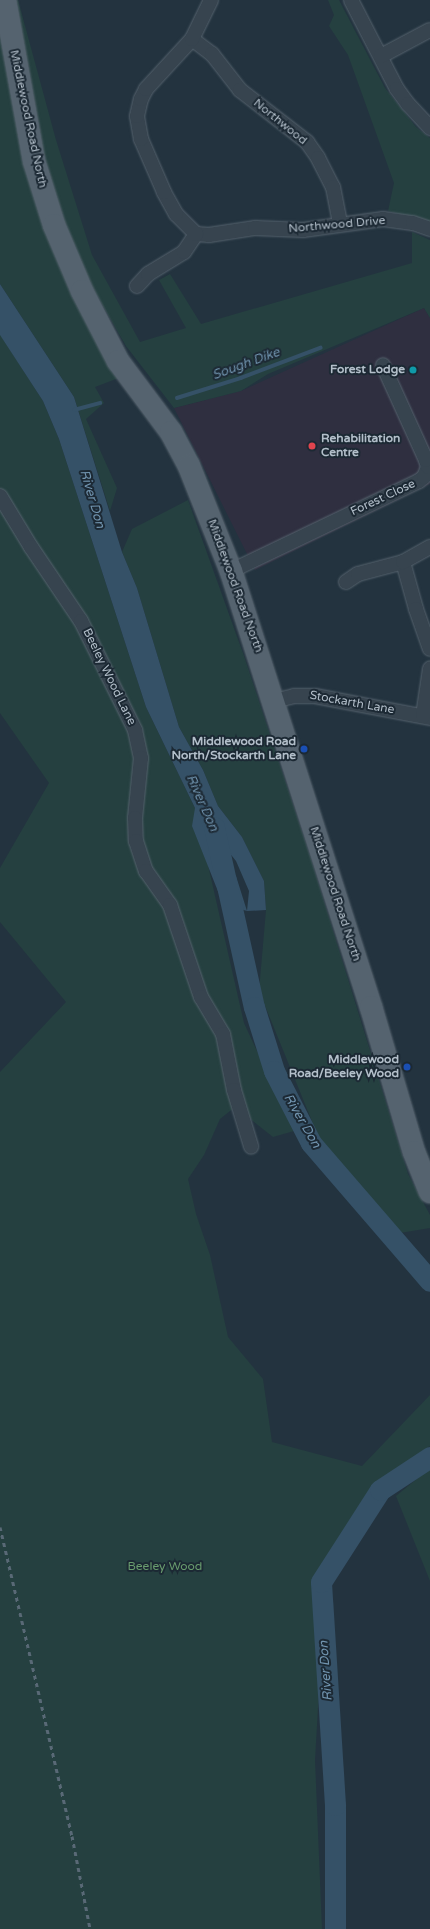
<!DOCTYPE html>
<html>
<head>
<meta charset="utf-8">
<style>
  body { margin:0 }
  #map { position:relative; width:430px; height:1929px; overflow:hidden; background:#23333f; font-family:"Varela Round",sans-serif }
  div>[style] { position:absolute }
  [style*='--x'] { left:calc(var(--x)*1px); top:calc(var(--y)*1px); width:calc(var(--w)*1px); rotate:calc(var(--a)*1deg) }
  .medical>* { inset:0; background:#2f2f40 }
  .green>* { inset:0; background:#254040 }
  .water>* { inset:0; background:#355167 }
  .stream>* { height:3.5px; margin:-1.75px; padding:0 1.75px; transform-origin:1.75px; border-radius:1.75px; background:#355167 }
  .river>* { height:21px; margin:-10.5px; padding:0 10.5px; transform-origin:10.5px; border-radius:10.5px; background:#355167 }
  .roads { filter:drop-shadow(0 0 1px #55626d) drop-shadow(0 0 1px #55626d) }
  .minor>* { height:14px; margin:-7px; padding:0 7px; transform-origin:7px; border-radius:7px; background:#37444f }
  .primary>* { height:22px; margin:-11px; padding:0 11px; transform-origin:11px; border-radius:11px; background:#55636f }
  .rail>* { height:3px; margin-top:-1.5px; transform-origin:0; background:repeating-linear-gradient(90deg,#596976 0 4px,transparent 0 8px) }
  .dots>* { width:11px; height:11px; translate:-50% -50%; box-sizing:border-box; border:2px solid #1c2934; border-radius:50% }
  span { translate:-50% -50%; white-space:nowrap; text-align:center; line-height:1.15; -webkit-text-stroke:4px #1c2934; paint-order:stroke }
  .street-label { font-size:12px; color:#b3bfca }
  .poi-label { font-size:12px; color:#b3bfca; font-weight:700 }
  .right { translate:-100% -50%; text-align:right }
  .left { translate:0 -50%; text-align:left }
  .park-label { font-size:12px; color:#699c6e }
  .water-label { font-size:13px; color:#7194af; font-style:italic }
</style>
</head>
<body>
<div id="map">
  <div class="medical">
    <div style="clip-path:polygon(424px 308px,430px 318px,430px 484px,255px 570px,174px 408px,241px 391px)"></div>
  </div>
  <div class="green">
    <div style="clip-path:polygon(12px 0,18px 0,56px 140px,92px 255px,140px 342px,186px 328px,159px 280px,170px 274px,201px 324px,412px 263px,412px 232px,430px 240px,430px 318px,424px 308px,268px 374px,241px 391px,174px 408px,126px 346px,81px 268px,52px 195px,35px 120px)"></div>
    <div style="clip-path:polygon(328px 0,339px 0,385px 88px,416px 127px,430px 138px,430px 222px,388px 211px,394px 183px,348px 55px,329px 26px,334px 15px)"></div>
    <div style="clip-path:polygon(0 4px,33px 186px,124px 379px,116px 379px,95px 387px,104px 403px,86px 419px,117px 488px,110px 511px,74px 397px,0 284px)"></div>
    <div style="clip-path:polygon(0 334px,43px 401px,59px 439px,146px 707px,195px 808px,244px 1023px,294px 1131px,273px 1137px,235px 1107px,220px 1119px,204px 1155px,188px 1179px,196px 1214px,210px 1255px,228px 1337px,263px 1379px,272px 1442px,362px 1466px,430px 1395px,430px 1446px,401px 1468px,337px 1545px,323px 1621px,315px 1760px,322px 1929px,0 1929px,0 1072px,66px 1002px,0 922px,0 868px,49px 783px,0 713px)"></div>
    <div style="clip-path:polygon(188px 500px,244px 656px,310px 856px,408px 1174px,430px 1215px,430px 1228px,400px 1233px,318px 1136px,259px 991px,266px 910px,264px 881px,242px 837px,218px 806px,203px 770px,179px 727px,137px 588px,122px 552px,132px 529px)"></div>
    <div style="clip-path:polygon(430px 1468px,430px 1581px,396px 1496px)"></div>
  </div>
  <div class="water">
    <div style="clip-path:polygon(evenodd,0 284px,74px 397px,122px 552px,137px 588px,179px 727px,203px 770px,218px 806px,242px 837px,264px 881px,266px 910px,247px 911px,223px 904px,192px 826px,195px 808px,146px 707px,59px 439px,43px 401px,0 335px,0 284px,216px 836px,236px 861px,249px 891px,247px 911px,236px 876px,220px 854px,216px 836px)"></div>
  </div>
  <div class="stream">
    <div style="--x:177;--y:398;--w:67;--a:-17.4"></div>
    <div style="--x:241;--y:378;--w:85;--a:-20.8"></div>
    <div style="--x:74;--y:410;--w:27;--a:-15"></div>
  </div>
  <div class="river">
    <div style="--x:206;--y:808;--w:21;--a:67"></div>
    <div style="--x:214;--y:827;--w:184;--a:77.5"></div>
    <div style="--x:254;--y:1007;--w:67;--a:72.6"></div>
    <div style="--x:274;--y:1071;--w:81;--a:62.8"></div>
    <div style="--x:311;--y:1143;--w:182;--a:49.2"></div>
    <div style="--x:335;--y:1929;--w:124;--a:-90"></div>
    <div style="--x:335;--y:1805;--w:223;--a:-93.6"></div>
    <div style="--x:321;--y:1582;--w:109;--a:-57.3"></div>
    <div style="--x:380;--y:1490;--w:60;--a:-33.4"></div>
  </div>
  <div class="roads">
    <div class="minor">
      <div style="--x:351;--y:0;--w:100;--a:62.7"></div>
      <div style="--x:397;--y:89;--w:19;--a:54"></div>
      <div style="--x:408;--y:104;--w:33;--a:47"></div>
      <div style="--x:192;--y:39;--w:25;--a:37"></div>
      <div style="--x:212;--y:54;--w:46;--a:52.1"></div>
      <div style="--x:240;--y:90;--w:85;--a:37.8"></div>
      <div style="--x:307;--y:142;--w:19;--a:55"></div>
      <div style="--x:318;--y:158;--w:33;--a:63"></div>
      <div style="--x:333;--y:187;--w:37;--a:79"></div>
      <div style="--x:381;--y:56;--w:55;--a:-28"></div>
      <div style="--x:196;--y:234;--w:13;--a:4"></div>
      <div style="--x:209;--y:235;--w:47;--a:-8.7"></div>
      <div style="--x:255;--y:228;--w:48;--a:2.4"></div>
      <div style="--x:303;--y:230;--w:81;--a:-7.8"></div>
      <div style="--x:383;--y:219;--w:30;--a:8"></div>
      <div style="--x:413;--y:223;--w:18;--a:19"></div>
      <div style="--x:137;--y:286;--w:16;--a:-47"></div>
      <div style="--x:148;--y:274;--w:42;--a:-31.4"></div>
      <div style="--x:184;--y:252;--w:22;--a:-56"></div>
      <div style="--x:196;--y:234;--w:28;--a:-135"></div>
      <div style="--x:176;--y:214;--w:25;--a:-119"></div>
      <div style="--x:164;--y:192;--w:58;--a:-113.5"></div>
      <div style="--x:141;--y:139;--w:23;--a:-100"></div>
      <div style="--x:137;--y:116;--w:17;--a:-77"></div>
      <div style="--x:141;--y:99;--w:11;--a:-63"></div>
      <div style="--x:146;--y:89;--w:68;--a:-47.4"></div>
      <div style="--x:192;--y:39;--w:43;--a:-64"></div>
      <div style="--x:0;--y:496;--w:60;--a:58.7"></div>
      <div style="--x:31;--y:547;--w:89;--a:56"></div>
      <div style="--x:81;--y:621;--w:122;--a:63.6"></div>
      <div style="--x:135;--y:730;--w:29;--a:78"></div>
      <div style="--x:141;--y:758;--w:60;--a:95.7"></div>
      <div style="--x:135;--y:818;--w:23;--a:88"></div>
      <div style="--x:136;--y:841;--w:32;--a:72"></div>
      <div style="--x:146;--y:871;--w:42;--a:54.8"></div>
      <div style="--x:170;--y:905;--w:97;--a:71.4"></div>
      <div style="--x:201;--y:997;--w:43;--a:59.3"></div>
      <div style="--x:223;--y:1034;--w:57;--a:78.9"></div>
      <div style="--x:234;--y:1090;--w:59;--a:73.1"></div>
      <div style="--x:403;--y:562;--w:49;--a:74.5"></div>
      <div style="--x:416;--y:609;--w:42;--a:70.7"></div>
      <div style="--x:231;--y:571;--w:208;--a:-25.6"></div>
      <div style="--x:419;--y:481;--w:6;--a:-39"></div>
      <div style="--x:424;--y:477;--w:11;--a:-68"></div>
      <div style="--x:428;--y:467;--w:7;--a:-106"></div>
      <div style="--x:426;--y:460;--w:104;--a:-114.4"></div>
      <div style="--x:346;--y:582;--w:14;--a:-34"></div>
      <div style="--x:358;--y:574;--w:47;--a:-14.9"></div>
      <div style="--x:403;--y:562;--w:31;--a:-29"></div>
      <div style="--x:274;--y:701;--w:21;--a:-14"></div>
      <div style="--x:294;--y:696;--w:21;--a:0"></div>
      <div style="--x:315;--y:696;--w:117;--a:10.8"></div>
      <div style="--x:423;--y:716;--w:48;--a:-81.5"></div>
    </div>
    <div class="primary">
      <div style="--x:5;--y:0;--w:164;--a:79.8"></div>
      <div style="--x:34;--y:161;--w:67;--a:72.6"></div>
      <div style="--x:54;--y:225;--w:72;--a:67"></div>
      <div style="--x:82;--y:291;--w:79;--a:62.8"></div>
      <div style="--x:118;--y:361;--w:89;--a:53.3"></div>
      <div style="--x:171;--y:432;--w:38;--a:62"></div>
      <div style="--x:189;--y:466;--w:113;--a:68.2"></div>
      <div style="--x:231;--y:571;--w:458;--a:72.2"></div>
      <div style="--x:371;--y:1007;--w:151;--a:73.5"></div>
      <div style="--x:414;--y:1152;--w:43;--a:68.2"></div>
    </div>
  </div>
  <div class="rail">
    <div style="--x:0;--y:1527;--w:317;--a:76.9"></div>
    <div style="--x:72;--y:1836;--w:95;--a:79"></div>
  </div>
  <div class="dots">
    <div style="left:413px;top:370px;background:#0f9aa8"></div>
    <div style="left:312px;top:446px;background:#e0444e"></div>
    <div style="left:304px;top:749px;background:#1a4fb4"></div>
    <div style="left:407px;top:1067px;background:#1a4fb4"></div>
  </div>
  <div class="street-label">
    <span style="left:28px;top:119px;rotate:78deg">Middlewood Road North</span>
    <span style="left:280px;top:122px;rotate:39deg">Northwood</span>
    <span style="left:337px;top:225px;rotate:-5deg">Northwood Drive</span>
    <span style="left:383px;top:498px;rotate:-25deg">Forest Close</span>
    <span style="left:235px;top:586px;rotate:70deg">Middlewood Road North</span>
    <span style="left:109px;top:677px;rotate:64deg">Beeley Wood Lane</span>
    <span style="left:352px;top:703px;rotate:10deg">Stockarth Lane</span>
    <span style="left:335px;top:894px;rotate:72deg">Middlewood Road North</span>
  </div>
  <div class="poi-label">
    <span class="right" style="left:405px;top:370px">Forest Lodge</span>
    <span class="left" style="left:321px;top:446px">Rehabilitation<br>Centre</span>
    <span class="right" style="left:296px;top:749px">Middlewood Road<br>North/Stockarth Lane</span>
    <span class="right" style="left:399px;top:1067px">Middlewood<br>Road/Beeley Wood</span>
  </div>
  <div class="park-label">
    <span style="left:165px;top:1567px">Beeley Wood</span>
  </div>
  <div class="water-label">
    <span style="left:246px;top:364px;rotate:-20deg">Sough Dike</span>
    <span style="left:92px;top:499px;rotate:74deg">River Don</span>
    <span style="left:202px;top:803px;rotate:66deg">River Don</span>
    <span style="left:302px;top:1121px;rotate:60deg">River Don</span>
    <span style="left:326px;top:1671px;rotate:-94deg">River Don</span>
  </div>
</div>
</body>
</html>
